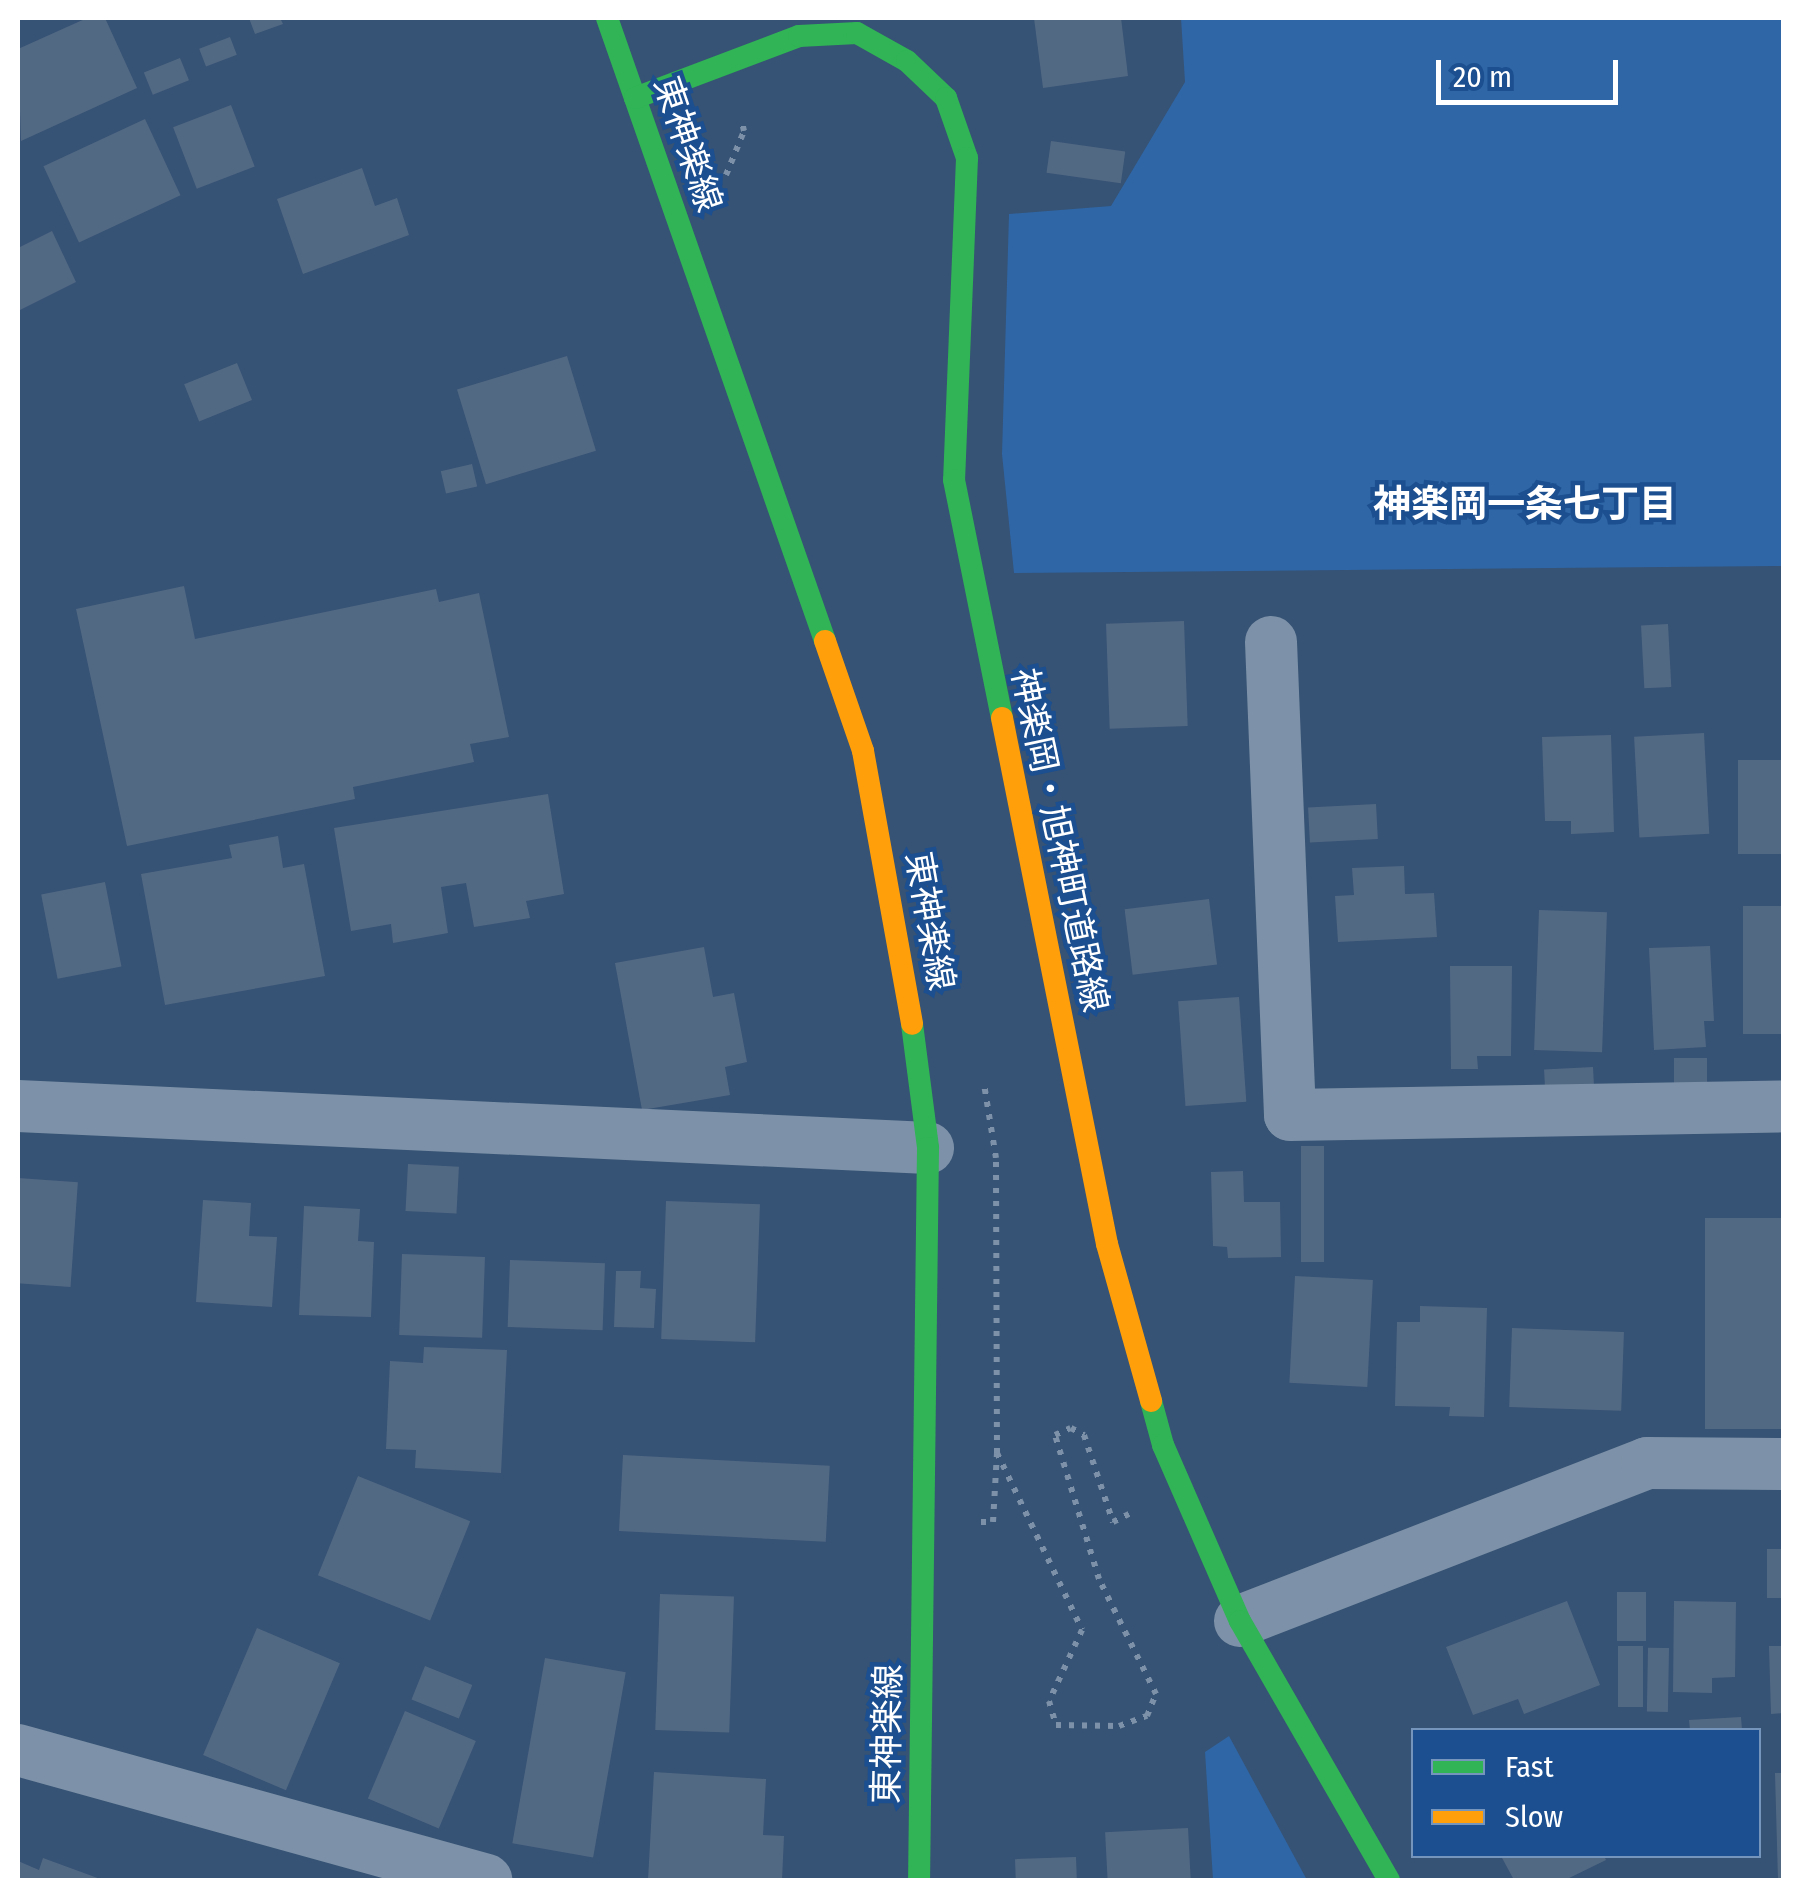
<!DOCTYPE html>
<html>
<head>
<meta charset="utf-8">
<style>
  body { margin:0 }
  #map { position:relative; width:1801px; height:1898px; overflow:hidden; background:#365274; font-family:"Fira Sans Condensed","Noto Sans JP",sans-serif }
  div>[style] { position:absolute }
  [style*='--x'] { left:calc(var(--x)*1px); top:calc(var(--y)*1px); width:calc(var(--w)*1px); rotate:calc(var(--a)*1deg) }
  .green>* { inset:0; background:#2f66a5 }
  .building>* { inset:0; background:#526984; transform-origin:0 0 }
  .path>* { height:6px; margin-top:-3px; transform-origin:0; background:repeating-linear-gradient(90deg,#7d92a8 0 5px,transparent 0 13px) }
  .street>* { height:52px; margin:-26px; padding:0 26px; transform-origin:26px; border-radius:26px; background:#7d92a8 }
  .fast>* { height:22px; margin:-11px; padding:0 11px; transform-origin:11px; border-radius:11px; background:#30b455 }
  .slow>* { height:22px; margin:-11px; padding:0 11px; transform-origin:11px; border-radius:11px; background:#ff9f0a }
  span { translate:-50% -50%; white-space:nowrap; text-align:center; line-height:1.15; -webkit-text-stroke:9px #1b4f8f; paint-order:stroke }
  .street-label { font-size:35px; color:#fff }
  .neighbourhood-label { font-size:38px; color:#fff; font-weight:700 }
  .frame { position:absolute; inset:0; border:20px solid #fff; pointer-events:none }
  .legend { position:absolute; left:1411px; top:1728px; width:350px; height:130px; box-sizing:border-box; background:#1b4f8f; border:2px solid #7695bc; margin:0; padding:12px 18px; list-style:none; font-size:30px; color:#fff }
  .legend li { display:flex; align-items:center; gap:20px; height:50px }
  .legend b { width:50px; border:2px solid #7695bc }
  .scale { position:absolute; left:1436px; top:60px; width:182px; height:45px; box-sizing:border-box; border:5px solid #fff; border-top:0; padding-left:12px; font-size:30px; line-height:35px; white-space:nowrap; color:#fff; -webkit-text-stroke:8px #1b4f8f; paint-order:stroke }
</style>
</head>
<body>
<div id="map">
  <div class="green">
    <div style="clip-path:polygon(1181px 18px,1783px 18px,1783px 566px,1014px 573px,1002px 454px,1009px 214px,1111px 206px,1185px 82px)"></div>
    <div style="clip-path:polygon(1229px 1736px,1307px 1880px,1213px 1880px,1205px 1752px)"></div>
  </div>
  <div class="building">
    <div style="clip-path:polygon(87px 18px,105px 18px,137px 88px,21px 141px,18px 49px)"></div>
    <div style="clip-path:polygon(249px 18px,280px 18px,283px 24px,255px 34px)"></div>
    <div style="clip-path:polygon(1034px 18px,1121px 18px,1128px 76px,1043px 88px)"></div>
    <div style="left:230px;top:37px;width:19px;height:33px;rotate:69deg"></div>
    <div style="left:180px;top:58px;width:24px;height:39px;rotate:68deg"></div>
    <div style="left:231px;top:105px;width:66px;height:62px;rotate:69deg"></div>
    <div style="left:145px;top:119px;width:84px;height:112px;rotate:65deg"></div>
    <div style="left:1051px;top:141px;width:75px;height:32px;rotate:8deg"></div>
    <div style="clip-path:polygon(362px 168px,375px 206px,397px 198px,409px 235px,303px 274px,277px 199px)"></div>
    <div style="clip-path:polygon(52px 231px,76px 282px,18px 311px,18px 248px)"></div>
    <div style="left:567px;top:356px;width:99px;height:115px;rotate:73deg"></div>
    <div style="left:237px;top:363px;width:40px;height:57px;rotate:68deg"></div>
    <div style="left:472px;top:464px;width:23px;height:32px;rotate:77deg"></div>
    <div style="clip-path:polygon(184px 586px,195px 639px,436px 589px,439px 602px,479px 593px,509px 737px,470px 744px,474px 762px,353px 787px,355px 799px,127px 846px,76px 609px)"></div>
    <div style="left:1184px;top:621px;width:105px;height:78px;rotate:88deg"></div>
    <div style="left:1668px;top:624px;width:63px;height:27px;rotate:87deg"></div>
    <div style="left:1704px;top:733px;width:101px;height:70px;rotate:87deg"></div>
    <div style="clip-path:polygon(1611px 735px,1614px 832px,1571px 834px,1571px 821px,1545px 821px,1542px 737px)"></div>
    <div style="left:1784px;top:760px;width:94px;height:46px;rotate:90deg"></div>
    <div style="clip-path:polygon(548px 794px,564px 894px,526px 901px,530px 918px,474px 927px,466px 883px,441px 887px,448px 933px,393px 943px,391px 924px,351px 931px,334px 828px)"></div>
    <div style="left:1376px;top:804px;width:35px;height:68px;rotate:87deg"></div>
    <div style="clip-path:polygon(278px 836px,283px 868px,304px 864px,325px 976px,165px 1005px,141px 874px,232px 858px,229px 845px)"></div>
    <div style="clip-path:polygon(1404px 866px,1405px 894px,1434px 893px,1437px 937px,1338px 942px,1335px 896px,1354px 895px,1352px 868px)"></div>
    <div style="left:105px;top:882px;width:86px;height:65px;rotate:79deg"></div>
    <div style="left:1209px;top:899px;width:66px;height:85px;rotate:83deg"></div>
    <div style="left:1784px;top:906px;width:128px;height:41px;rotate:90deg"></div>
    <div style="left:1539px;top:910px;width:68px;height:140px;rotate:2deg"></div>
    <div style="clip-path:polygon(1710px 946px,1714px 1021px,1704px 1021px,1706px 1047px,1654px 1050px,1649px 948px)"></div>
    <div style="clip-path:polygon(704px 947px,713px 997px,734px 993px,747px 1062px,725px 1067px,730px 1095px,642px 1110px,615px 963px)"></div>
    <div style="clip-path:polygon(1450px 966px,1512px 966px,1511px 1056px,1477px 1056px,1478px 1069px,1451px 1069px)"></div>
    <div style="left:1239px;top:997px;width:105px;height:61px;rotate:86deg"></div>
    <div style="left:1707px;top:1058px;width:31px;height:33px;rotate:90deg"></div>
    <div style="left:1593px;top:1067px;width:20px;height:49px;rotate:87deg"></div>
    <div style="left:1301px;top:1146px;width:23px;height:116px"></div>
    <div style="left:408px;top:1164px;width:51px;height:47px;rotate:3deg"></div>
    <div style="clip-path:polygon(1243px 1171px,1244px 1202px,1280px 1202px,1281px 1257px,1228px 1258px,1227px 1247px,1213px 1246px,1211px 1172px)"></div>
    <div style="left:18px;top:1178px;width:60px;height:105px;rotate:4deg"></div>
    <div style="clip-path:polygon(203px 1200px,251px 1203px,249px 1236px,277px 1237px,272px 1307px,196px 1302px)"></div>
    <div style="left:666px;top:1201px;width:94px;height:138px;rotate:2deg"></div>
    <div style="clip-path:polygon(304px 1206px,360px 1209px,358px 1241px,374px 1242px,371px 1317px,299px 1315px)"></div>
    <div style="left:1784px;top:1218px;width:211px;height:79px;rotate:90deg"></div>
    <div style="left:402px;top:1254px;width:83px;height:81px;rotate:2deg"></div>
    <div style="left:510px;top:1260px;width:95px;height:67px;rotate:2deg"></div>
    <div style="clip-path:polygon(616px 1271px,641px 1271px,640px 1288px,656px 1289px,654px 1328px,614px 1327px)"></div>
    <div style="left:1295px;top:1276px;width:78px;height:107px;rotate:3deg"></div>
    <div style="clip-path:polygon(1420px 1306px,1487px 1308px,1484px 1417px,1449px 1416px,1450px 1407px,1395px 1406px,1397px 1322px,1420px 1322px)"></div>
    <div style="left:1512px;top:1328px;width:112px;height:79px;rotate:2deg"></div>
    <div style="clip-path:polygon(424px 1347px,507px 1350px,501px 1473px,415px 1468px,416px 1450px,386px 1449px,390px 1361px,423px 1363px)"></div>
    <div style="left:623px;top:1455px;width:207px;height:76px;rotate:3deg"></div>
    <div style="left:358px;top:1476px;width:121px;height:107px;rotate:22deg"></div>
    <div style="left:1784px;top:1549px;width:49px;height:17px;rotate:90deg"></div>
    <div style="left:1617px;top:1592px;width:29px;height:49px"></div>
    <div style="left:660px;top:1594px;width:74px;height:136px;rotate:2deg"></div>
    <div style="clip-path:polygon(1567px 1601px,1600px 1685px,1524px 1714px,1518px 1699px,1473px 1715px,1446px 1647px)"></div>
    <div style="clip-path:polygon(1674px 1601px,1736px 1602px,1735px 1677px,1712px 1678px,1712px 1693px,1673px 1692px)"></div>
    <div style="left:257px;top:1628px;width:90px;height:138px;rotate:23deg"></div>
    <div style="left:1618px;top:1646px;width:25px;height:61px"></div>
    <div style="clip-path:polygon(1769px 1646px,1784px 1646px,1784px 1713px,1771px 1714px)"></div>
    <div style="left:1669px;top:1648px;width:64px;height:21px;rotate:91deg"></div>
    <div style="left:545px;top:1658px;width:82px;height:188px;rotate:10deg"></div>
    <div style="left:425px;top:1666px;width:51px;height:36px;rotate:22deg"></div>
    <div style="left:405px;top:1711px;width:77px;height:95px;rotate:23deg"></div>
    <div style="clip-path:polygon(1741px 1717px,1742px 1730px,1690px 1730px,1689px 1720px)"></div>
    <div style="clip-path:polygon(654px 1772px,766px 1779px,763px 1835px,784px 1836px,782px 1880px,648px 1880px)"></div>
    <div style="clip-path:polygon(1775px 1773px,1784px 1773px,1784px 1880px,1778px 1880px)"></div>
    <div style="left:1188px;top:1828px;width:52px;height:83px;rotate:87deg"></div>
    <div style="clip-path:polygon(1501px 1856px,1604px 1856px,1606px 1860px,1565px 1880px,1514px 1880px)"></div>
    <div style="left:1076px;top:1857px;width:23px;height:61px;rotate:88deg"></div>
    <div style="clip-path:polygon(43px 1858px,103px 1880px,18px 1880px,18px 1861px,39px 1870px)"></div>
  </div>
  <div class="path">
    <div style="--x:726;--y:175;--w:48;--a:-67.8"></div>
    <div style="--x:744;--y:131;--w:9;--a:-103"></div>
    <div style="--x:997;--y:1453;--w:196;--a:64.3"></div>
    <div style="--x:1082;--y:1630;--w:78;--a:114.9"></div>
    <div style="--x:1049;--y:1701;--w:25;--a:74"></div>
    <div style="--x:1056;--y:1725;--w:63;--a:0.9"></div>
    <div style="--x:1119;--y:1726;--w:30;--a:-20"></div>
    <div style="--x:1147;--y:1716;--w:24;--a:-68"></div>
    <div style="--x:1156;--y:1694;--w:128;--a:-116.4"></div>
    <div style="--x:1099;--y:1579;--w:151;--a:-107"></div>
    <div style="--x:1055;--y:1435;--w:17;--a:-24"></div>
    <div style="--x:1071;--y:1428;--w:15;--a:28"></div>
    <div style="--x:1084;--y:1435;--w:92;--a:71.6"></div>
    <div style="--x:1113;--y:1522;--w:18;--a:-27"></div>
    <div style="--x:981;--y:1522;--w:12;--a:0"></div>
    <div style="--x:993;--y:1522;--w:69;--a:-86.7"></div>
    <div style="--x:997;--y:1453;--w:295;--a:-90.2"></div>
    <div style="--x:996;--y:1158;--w:75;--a:-99.2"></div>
  </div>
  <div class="street">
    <div style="--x:1271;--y:642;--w:473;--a:87.7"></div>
    <div style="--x:1290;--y:1115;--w:494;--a:-1"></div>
    <div style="--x:18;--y:1106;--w:911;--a:2.64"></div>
    <div style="--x:1240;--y:1621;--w:437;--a:-21.2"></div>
    <div style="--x:1647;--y:1463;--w:137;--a:0.4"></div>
    <div style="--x:18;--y:1750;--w:486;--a:15.5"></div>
  </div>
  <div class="fast">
    <div style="--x:607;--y:18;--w:660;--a:70.71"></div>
    <div style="--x:635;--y:98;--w:175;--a:-20.7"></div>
    <div style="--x:799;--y:36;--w:58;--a:-3"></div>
    <div style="--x:857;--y:33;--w:57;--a:29.2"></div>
    <div style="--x:907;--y:61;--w:54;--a:43.5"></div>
    <div style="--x:946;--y:98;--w:64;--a:70.7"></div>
    <div style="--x:967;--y:158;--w:322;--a:92.3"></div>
    <div style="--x:954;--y:480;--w:243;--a:78.6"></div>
    <div style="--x:912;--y:1024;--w:125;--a:82.6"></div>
    <div style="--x:928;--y:1148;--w:732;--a:90.7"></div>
    <div style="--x:1151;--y:1401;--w:46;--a:74.7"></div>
    <div style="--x:1163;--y:1445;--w:192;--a:66.4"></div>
    <div style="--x:1240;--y:1621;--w:299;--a:60.1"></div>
  </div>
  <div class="slow">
    <div style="--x:825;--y:641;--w:116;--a:70.9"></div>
    <div style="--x:863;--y:751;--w:277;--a:79.8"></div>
    <div style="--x:1002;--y:718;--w:536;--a:78.71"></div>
    <div style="--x:1107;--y:1244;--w:163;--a:74.3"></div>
  </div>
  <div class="street-label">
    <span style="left:688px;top:144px;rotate:71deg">東神楽線</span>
    <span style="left:1060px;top:840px;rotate:78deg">神楽岡・旭神町道路線</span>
    <span style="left:930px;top:921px;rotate:80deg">東神楽線</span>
    <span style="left:887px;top:1734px;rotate:-89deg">東神楽線</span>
  </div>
  <div class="neighbourhood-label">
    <span style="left:1525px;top:505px">神楽岡一条七丁目</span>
  </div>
  <div class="frame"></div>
  <ul class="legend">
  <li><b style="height:12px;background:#30b455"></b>Fast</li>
  <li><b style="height:12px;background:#ff9f0a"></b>Slow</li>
  </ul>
  <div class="scale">20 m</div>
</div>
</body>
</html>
